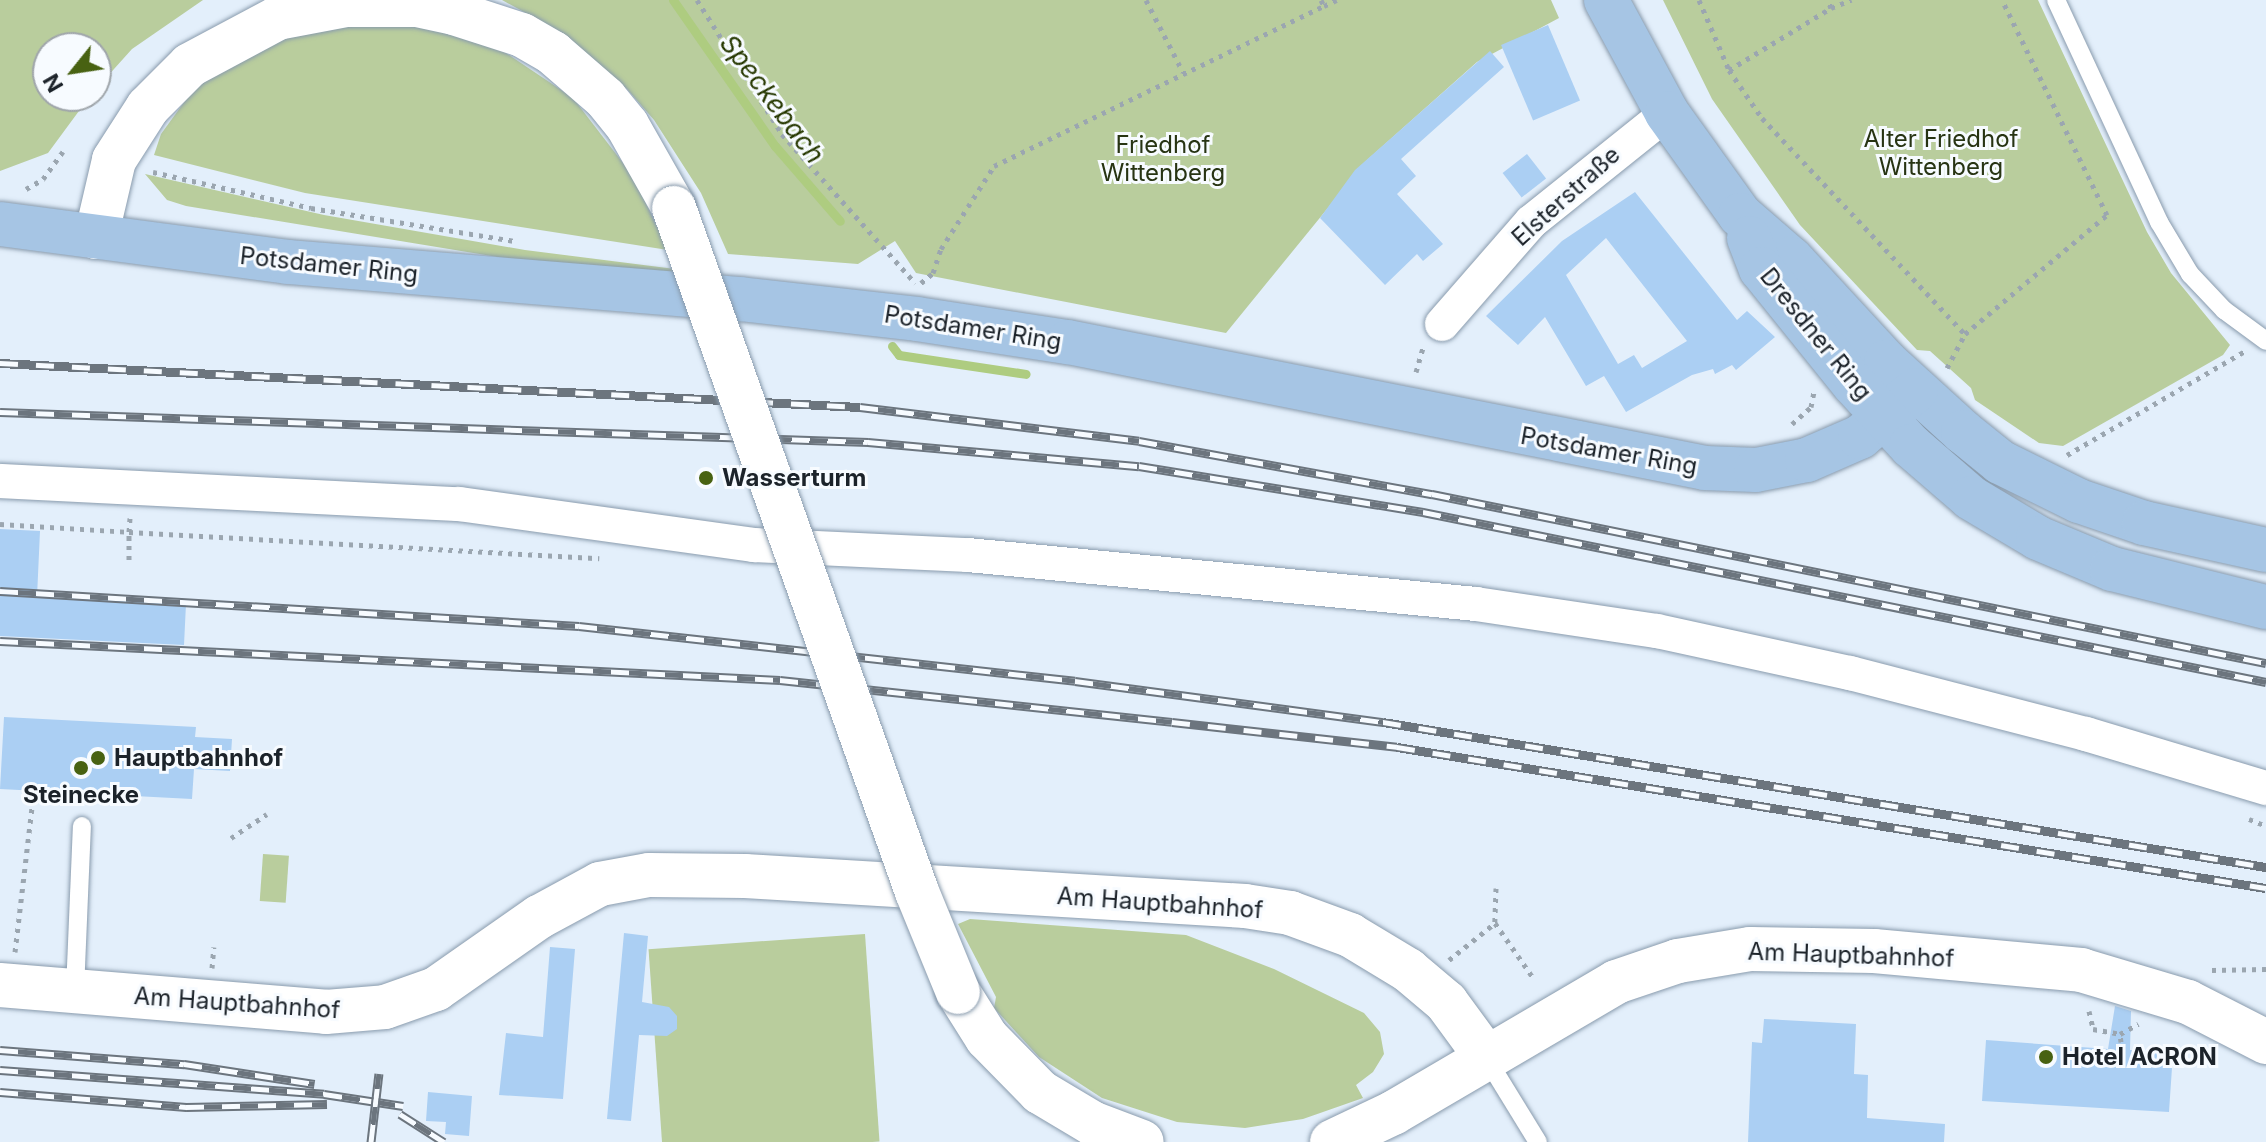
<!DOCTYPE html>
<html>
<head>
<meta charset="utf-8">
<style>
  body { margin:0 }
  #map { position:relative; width:2266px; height:1142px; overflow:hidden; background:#e3effb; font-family:Inter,sans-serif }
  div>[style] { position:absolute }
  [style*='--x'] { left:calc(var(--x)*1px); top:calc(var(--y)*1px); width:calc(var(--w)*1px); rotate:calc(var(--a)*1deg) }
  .green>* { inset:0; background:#b9cd9d; transform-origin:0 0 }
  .stream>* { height:9px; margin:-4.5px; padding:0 4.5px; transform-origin:4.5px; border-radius:4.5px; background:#aecc80 }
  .building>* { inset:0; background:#abcff3; transform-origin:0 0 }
  .path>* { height:5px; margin-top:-2.5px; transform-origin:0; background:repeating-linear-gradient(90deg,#9ba6b0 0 4px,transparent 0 10px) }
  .roads { filter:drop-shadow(0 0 2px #899bad) drop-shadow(0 0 2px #899bad) }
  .lane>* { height:18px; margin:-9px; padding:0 9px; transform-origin:9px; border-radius:9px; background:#fff }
  .street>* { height:34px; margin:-17px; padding:0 17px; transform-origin:17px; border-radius:17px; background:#fff }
  .secondary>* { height:44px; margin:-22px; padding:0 22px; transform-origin:22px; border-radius:22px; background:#fff }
  .primary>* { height:44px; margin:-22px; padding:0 22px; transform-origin:22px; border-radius:22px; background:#a6c5e4 }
  .rail>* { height:9px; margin-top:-4.5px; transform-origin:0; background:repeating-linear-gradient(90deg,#f7fbff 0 18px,#6c757e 0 36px); box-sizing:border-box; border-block:2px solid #6c757e }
  .bridges { filter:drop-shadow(0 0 2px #899bad) drop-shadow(0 0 2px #899bad) }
  .secondary-bridge>* { height:44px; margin:-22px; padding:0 22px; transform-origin:22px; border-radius:22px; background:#fff }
  .dots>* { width:22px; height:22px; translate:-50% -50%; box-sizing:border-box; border:4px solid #f7fbff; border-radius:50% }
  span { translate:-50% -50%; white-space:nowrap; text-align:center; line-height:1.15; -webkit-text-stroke:6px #f7fbff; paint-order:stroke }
  .park-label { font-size:24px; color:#273413 }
  .street-label { font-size:24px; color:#1c232a }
  .poi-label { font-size:24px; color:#1c232a; font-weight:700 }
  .left { translate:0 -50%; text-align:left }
  .water-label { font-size:26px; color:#263800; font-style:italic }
  .north { position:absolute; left:32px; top:32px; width:80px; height:80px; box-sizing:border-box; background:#f7fbff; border:2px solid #9fa5aa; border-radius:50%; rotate:240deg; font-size:22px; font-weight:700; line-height:32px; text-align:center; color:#1c232a }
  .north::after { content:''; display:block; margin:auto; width:28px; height:36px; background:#486212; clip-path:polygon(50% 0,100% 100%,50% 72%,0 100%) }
</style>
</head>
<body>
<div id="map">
  <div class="green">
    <div style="clip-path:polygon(0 0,203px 0,132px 49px,96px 89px,96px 48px,48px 48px,48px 96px,90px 96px,48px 153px,0 171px)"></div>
    <div style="clip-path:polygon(502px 0,1551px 0,1559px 18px,1477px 62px,1367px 160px,1226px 333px,916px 273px,895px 241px,858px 264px,728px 254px,701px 193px,654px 120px,627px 89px,564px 34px)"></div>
    <div style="clip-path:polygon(1663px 0,2038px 0,2147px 232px,2171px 273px,2230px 345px,2223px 355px,2063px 446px,2039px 443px,1975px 400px,1971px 388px,1930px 351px,1917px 350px,1800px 225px,1712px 99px)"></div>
    <div style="clip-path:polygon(382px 22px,430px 28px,503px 51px,573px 98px,633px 176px,668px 250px,305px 193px,154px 155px,161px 134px,193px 90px,243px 53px,309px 30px)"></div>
    <div style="clip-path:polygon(145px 174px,324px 215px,525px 250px,675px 269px,678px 278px,510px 259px,186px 206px,167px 200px)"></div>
    <div style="left:263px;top:854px;width:26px;height:47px;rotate:4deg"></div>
    <div style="clip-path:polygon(970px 919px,1186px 935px,1274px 969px,1364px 1013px,1380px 1032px,1384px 1054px,1373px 1072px,1356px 1085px,1363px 1098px,1303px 1119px,1245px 1128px,1177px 1122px,1102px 1098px,1039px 1057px,994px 1008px,996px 997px,958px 924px)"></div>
    <div style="left:865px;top:934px;width:208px;height:217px;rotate:86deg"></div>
  </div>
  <div class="stream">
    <div style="--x:673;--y:0;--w:178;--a:55.1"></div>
    <div style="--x:775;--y:146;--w:99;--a:49.1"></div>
    <div style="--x:892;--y:346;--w:11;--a:52"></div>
    <div style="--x:899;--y:355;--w:128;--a:8.5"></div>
  </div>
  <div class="building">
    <div style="left:1548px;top:25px;width:82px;height:51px;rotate:67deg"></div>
    <div style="clip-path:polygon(1490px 51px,1504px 67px,1401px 159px,1416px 176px,1397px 194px,1443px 244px,1423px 261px,1417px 254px,1385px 285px,1320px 218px,1355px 170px)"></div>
    <div style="left:1527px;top:154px;width:31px;height:31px;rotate:52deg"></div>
    <div style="clip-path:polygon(evenodd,1635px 192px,1737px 320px,1747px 311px,1775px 337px,1736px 370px,1732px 365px,1715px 374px,1713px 369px,1692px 375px,1626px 412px,1604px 376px,1586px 386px,1545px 317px,1518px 345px,1486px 316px,1562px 241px,1635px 192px,1606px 238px,1687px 341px,1642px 368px,1634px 355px,1618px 364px,1566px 275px,1606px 238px)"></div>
    <div style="clip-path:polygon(0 529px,40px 531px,37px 597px,186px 604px,184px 645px,0 636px)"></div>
    <div style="clip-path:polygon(4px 717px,196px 727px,195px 737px,232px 739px,230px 771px,194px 769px,192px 799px,0 789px)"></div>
    <div style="clip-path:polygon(624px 933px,648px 936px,642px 1002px,669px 1007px,677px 1016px,677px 1029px,667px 1036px,639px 1035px,631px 1121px,607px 1119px)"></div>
    <div style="clip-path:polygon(550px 947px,575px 949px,563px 1099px,499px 1095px,506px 1033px,543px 1037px)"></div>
    <div style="clip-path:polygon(2115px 1006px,2131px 1011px,2130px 1050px,2173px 1053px,2169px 1112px,1982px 1101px,1986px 1040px,2108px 1049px)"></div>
    <div style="clip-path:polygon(1764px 1019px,1856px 1024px,1854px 1074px,1868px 1075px,1867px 1118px,1945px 1124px,1944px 1142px,1748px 1142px,1752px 1042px,1762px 1043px)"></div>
    <div style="clip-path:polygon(428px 1092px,472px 1096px,469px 1136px,445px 1134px,446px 1122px,426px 1121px)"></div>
  </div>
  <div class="path">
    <div style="--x:697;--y:0;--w:159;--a:57.6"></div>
    <div style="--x:782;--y:134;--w:200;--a:48.2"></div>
    <div style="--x:1146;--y:0;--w:81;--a:62.8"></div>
    <div style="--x:1321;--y:0;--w:7;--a:63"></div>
    <div style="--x:1324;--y:6;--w:14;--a:-25"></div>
    <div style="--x:1699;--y:0;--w:76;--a:66.8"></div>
    <div style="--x:1729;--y:70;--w:58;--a:55.5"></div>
    <div style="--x:1762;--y:118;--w:296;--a:46.8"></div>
    <div style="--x:1831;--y:8;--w:22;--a:-22"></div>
    <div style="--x:1729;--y:70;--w:119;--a:-31.3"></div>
    <div style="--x:1831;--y:8;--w:9;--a:-111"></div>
    <div style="--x:153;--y:172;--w:162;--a:12.8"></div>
    <div style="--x:311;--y:208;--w:206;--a:9.2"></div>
    <div style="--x:26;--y:189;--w:20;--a:-30"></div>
    <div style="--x:43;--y:179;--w:34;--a:-54"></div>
    <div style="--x:921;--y:283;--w:16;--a:-40"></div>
    <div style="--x:933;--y:273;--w:25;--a:-72"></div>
    <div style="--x:941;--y:249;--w:98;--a:-57.4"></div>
    <div style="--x:994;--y:166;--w:367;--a:-25.9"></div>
    <div style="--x:1947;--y:368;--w:38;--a:-62"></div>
    <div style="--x:1965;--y:334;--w:185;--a:-40"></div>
    <div style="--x:2107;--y:215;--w:239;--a:-116"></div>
    <div style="--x:1416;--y:372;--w:25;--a:-74"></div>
    <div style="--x:1792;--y:424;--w:25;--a:-42"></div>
    <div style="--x:1811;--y:407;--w:16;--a:-79"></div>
    <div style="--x:2067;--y:455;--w:206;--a:-30.3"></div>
    <div style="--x:0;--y:524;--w:129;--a:3.5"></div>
    <div style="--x:129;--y:532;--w:14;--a:-86"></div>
    <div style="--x:129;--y:560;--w:28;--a:-90"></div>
    <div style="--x:129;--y:532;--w:471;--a:3.2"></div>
    <div style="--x:2249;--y:819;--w:18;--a:22"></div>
    <div style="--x:231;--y:838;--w:43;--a:-33.7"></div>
    <div style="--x:1496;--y:888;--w:35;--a:92"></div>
    <div style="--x:1495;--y:923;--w:65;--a:55.1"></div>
    <div style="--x:15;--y:952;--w:162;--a:-83.3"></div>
    <div style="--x:1449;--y:960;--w:59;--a:-38.8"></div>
    <div style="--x:212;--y:968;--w:21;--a:-85"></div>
    <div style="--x:2212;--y:970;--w:54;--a:-1.1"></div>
    <div style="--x:2089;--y:1011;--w:18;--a:77"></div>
    <div style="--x:2093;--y:1029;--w:27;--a:10"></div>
    <div style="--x:2121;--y:1042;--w:8;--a:-97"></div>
    <div style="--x:2120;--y:1034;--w:21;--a:-29"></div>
  </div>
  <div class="roads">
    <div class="lane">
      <div style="--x:2056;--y:0;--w:245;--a:65.1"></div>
      <div style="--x:2159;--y:222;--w:61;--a:59.2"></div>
      <div style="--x:2190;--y:274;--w:50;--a:46.6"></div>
      <div style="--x:2224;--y:310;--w:52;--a:36.4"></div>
      <div style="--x:75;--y:991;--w:165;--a:-87.6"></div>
      <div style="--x:1485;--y:1056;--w:101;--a:58.4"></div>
    </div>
    <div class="street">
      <div style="--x:1442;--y:324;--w:135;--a:-48.9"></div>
      <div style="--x:1531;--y:222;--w:174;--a:-38.7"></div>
      <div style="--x:0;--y:481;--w:460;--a:2.9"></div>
      <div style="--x:459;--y:504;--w:298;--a:7.9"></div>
      <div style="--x:754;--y:545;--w:214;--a:2.7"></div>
      <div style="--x:968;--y:555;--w:510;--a:5.51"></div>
      <div style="--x:1476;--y:604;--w:183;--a:8.5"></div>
      <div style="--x:1657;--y:631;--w:198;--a:12.3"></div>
      <div style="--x:1850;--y:673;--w:244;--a:14.5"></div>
      <div style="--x:2086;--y:734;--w:188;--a:16.7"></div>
    </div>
    <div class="secondary">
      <div style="--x:96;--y:237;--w:79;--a:-76.8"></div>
      <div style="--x:114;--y:160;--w:63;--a:-57.3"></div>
      <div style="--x:148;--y:107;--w:59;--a:-45"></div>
      <div style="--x:190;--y:65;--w:100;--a:-28.1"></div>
      <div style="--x:278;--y:18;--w:70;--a:-10.7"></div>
      <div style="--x:347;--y:5;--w:70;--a:0"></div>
      <div style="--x:417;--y:5;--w:38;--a:12"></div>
      <div style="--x:454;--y:13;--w:71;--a:17.9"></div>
      <div style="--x:522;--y:35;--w:36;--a:30"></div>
      <div style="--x:553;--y:53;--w:69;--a:40.9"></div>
      <div style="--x:605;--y:98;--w:35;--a:51"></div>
      <div style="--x:627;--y:125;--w:95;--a:60.5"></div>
      <div style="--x:0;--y:985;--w:327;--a:4.7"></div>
      <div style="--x:326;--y:1012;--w:59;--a:-4.8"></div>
      <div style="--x:385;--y:1007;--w:54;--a:-19.4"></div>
      <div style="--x:436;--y:989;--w:126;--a:-35"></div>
      <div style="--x:539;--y:917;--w:69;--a:-28.4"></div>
      <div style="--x:600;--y:884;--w:50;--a:-10.4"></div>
      <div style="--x:649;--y:875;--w:96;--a:0.6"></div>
      <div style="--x:745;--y:876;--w:501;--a:3.43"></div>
      <div style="--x:1245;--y:906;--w:46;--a:8.8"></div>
      <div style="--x:1290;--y:913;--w:64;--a:20.1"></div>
      <div style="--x:1350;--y:935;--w:68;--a:31.1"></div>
      <div style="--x:1408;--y:970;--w:50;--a:40.1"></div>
      <div style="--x:1446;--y:1002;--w:66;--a:53.7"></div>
      <div style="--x:958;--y:992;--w:54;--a:57.8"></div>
      <div style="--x:987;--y:1038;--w:76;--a:45.5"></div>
      <div style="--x:1040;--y:1092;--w:61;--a:30.8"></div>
      <div style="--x:1092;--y:1123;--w:53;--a:20.8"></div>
      <div style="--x:1332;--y:1142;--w:68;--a:-25.4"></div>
      <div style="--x:1393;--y:1113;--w:259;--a:-30.4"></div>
      <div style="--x:1616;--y:982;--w:65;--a:-18.7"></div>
      <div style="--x:1678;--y:961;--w:73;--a:-9.5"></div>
      <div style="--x:1750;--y:949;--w:124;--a:0.9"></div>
      <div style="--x:1874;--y:951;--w:208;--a:5.2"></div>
      <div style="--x:2081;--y:970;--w:112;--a:16.7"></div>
      <div style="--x:2188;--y:1002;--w:88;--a:27.1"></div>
    </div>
    <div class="primary">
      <div style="--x:1606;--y:0;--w:128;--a:61.6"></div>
      <div style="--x:1667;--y:113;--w:125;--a:54.4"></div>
      <div style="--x:1740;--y:215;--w:67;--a:40.8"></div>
      <div style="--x:1791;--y:259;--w:140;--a:47.3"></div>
      <div style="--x:1886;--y:362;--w:104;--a:42.3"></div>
      <div style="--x:1963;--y:432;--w:48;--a:39"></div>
      <div style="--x:2000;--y:462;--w:88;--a:26.3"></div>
      <div style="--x:2079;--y:501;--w:69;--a:18.7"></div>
      <div style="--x:2144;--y:523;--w:125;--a:12.5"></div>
      <div style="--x:0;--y:224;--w:290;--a:7.5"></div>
      <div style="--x:288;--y:262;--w:454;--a:4.7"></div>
      <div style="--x:740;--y:299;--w:178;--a:6.4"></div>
      <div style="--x:917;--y:319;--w:153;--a:8.7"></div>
      <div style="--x:1068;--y:342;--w:649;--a:11.19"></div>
      <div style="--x:1705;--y:468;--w:51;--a:2.2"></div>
      <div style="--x:1756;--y:470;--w:52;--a:-11.1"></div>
      <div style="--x:1807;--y:460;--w:58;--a:-23.5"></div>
      <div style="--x:1860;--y:437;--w:73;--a:-40"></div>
      <div style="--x:1749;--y:238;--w:33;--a:69"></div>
      <div style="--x:1761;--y:269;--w:146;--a:51.1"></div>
      <div style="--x:1853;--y:383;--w:86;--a:47.4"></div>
      <div style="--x:1911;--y:446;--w:79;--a:40.9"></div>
      <div style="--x:1971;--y:498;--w:78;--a:30.8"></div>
      <div style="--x:2038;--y:538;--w:80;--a:22.7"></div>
      <div style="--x:2112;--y:569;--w:159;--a:13.9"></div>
    </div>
  </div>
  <div class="rail">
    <div style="--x:0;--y:363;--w:861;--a:2.93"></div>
    <div style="--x:860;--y:407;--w:281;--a:6.9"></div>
    <div style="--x:1139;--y:441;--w:298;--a:10.3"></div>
    <div style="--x:1432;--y:494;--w:851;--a:11.46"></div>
    <div style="--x:0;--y:412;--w:869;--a:1.98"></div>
    <div style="--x:868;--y:442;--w:272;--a:5.1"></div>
    <div style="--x:1139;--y:466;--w:288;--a:9.2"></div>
    <div style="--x:1423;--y:512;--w:860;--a:11.4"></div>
    <div style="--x:0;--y:591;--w:580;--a:3.46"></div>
    <div style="--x:579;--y:626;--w:499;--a:6.3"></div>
    <div style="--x:1075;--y:681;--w:311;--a:7.6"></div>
    <div style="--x:1383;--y:722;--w:895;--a:9.33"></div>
    <div style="--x:0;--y:641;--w:781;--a:2.86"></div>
    <div style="--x:780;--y:680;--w:394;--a:6.1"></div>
    <div style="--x:1172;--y:722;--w:226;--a:6.3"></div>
    <div style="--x:1397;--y:747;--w:880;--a:9.22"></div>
    <div style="--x:0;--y:1050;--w:185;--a:4.4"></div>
    <div style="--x:184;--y:1064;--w:132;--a:8.7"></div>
    <div style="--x:0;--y:1070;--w:325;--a:4.2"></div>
    <div style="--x:324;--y:1094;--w:80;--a:8.6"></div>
    <div style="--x:0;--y:1092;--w:187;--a:4.6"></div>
    <div style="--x:186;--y:1107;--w:141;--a:-1.2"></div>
    <div style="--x:400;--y:1114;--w:52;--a:32.5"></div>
    <div style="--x:371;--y:1142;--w:69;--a:-83.4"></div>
  </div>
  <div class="bridges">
    <div class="secondary-bridge">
      <div style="--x:674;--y:208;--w:726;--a:70.44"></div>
      <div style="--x:917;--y:892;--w:108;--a:67.7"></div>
    </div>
  </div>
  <div class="dots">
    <div style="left:706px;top:478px;background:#486212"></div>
    <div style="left:98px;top:758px;background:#486212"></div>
    <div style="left:81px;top:768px;background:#486212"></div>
    <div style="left:2046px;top:1057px;background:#486212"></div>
  </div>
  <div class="park-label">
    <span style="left:1941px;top:153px">Alter Friedhof<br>Wittenberg</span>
    <span style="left:1163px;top:159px">Friedhof<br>Wittenberg</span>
  </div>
  <div class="street-label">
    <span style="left:1566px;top:196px;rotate:-42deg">Elsterstraße</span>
    <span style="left:329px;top:265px;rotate:6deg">Potsdamer Ring</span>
    <span style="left:973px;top:328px;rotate:9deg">Potsdamer Ring</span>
    <span style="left:1816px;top:334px;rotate:51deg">Dresdner Ring</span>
    <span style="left:1609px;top:451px;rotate:10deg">Potsdamer Ring</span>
    <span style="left:1160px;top:903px;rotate:4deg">Am Hauptbahnhof</span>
    <span style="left:1851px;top:955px;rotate:2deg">Am Hauptbahnhof</span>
    <span style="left:237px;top:1003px;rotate:4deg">Am Hauptbahnhof</span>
  </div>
  <div class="poi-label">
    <span class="left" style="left:722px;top:478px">Wasserturm</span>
    <span class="left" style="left:114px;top:758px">Hauptbahnhof</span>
    <span style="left:81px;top:795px">Steinecke</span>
    <span class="left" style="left:2062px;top:1057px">Hotel ACRON</span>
  </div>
  <div class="water-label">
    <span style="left:772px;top:99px;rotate:53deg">Speckebach</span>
  </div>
  <div class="north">N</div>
</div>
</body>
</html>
